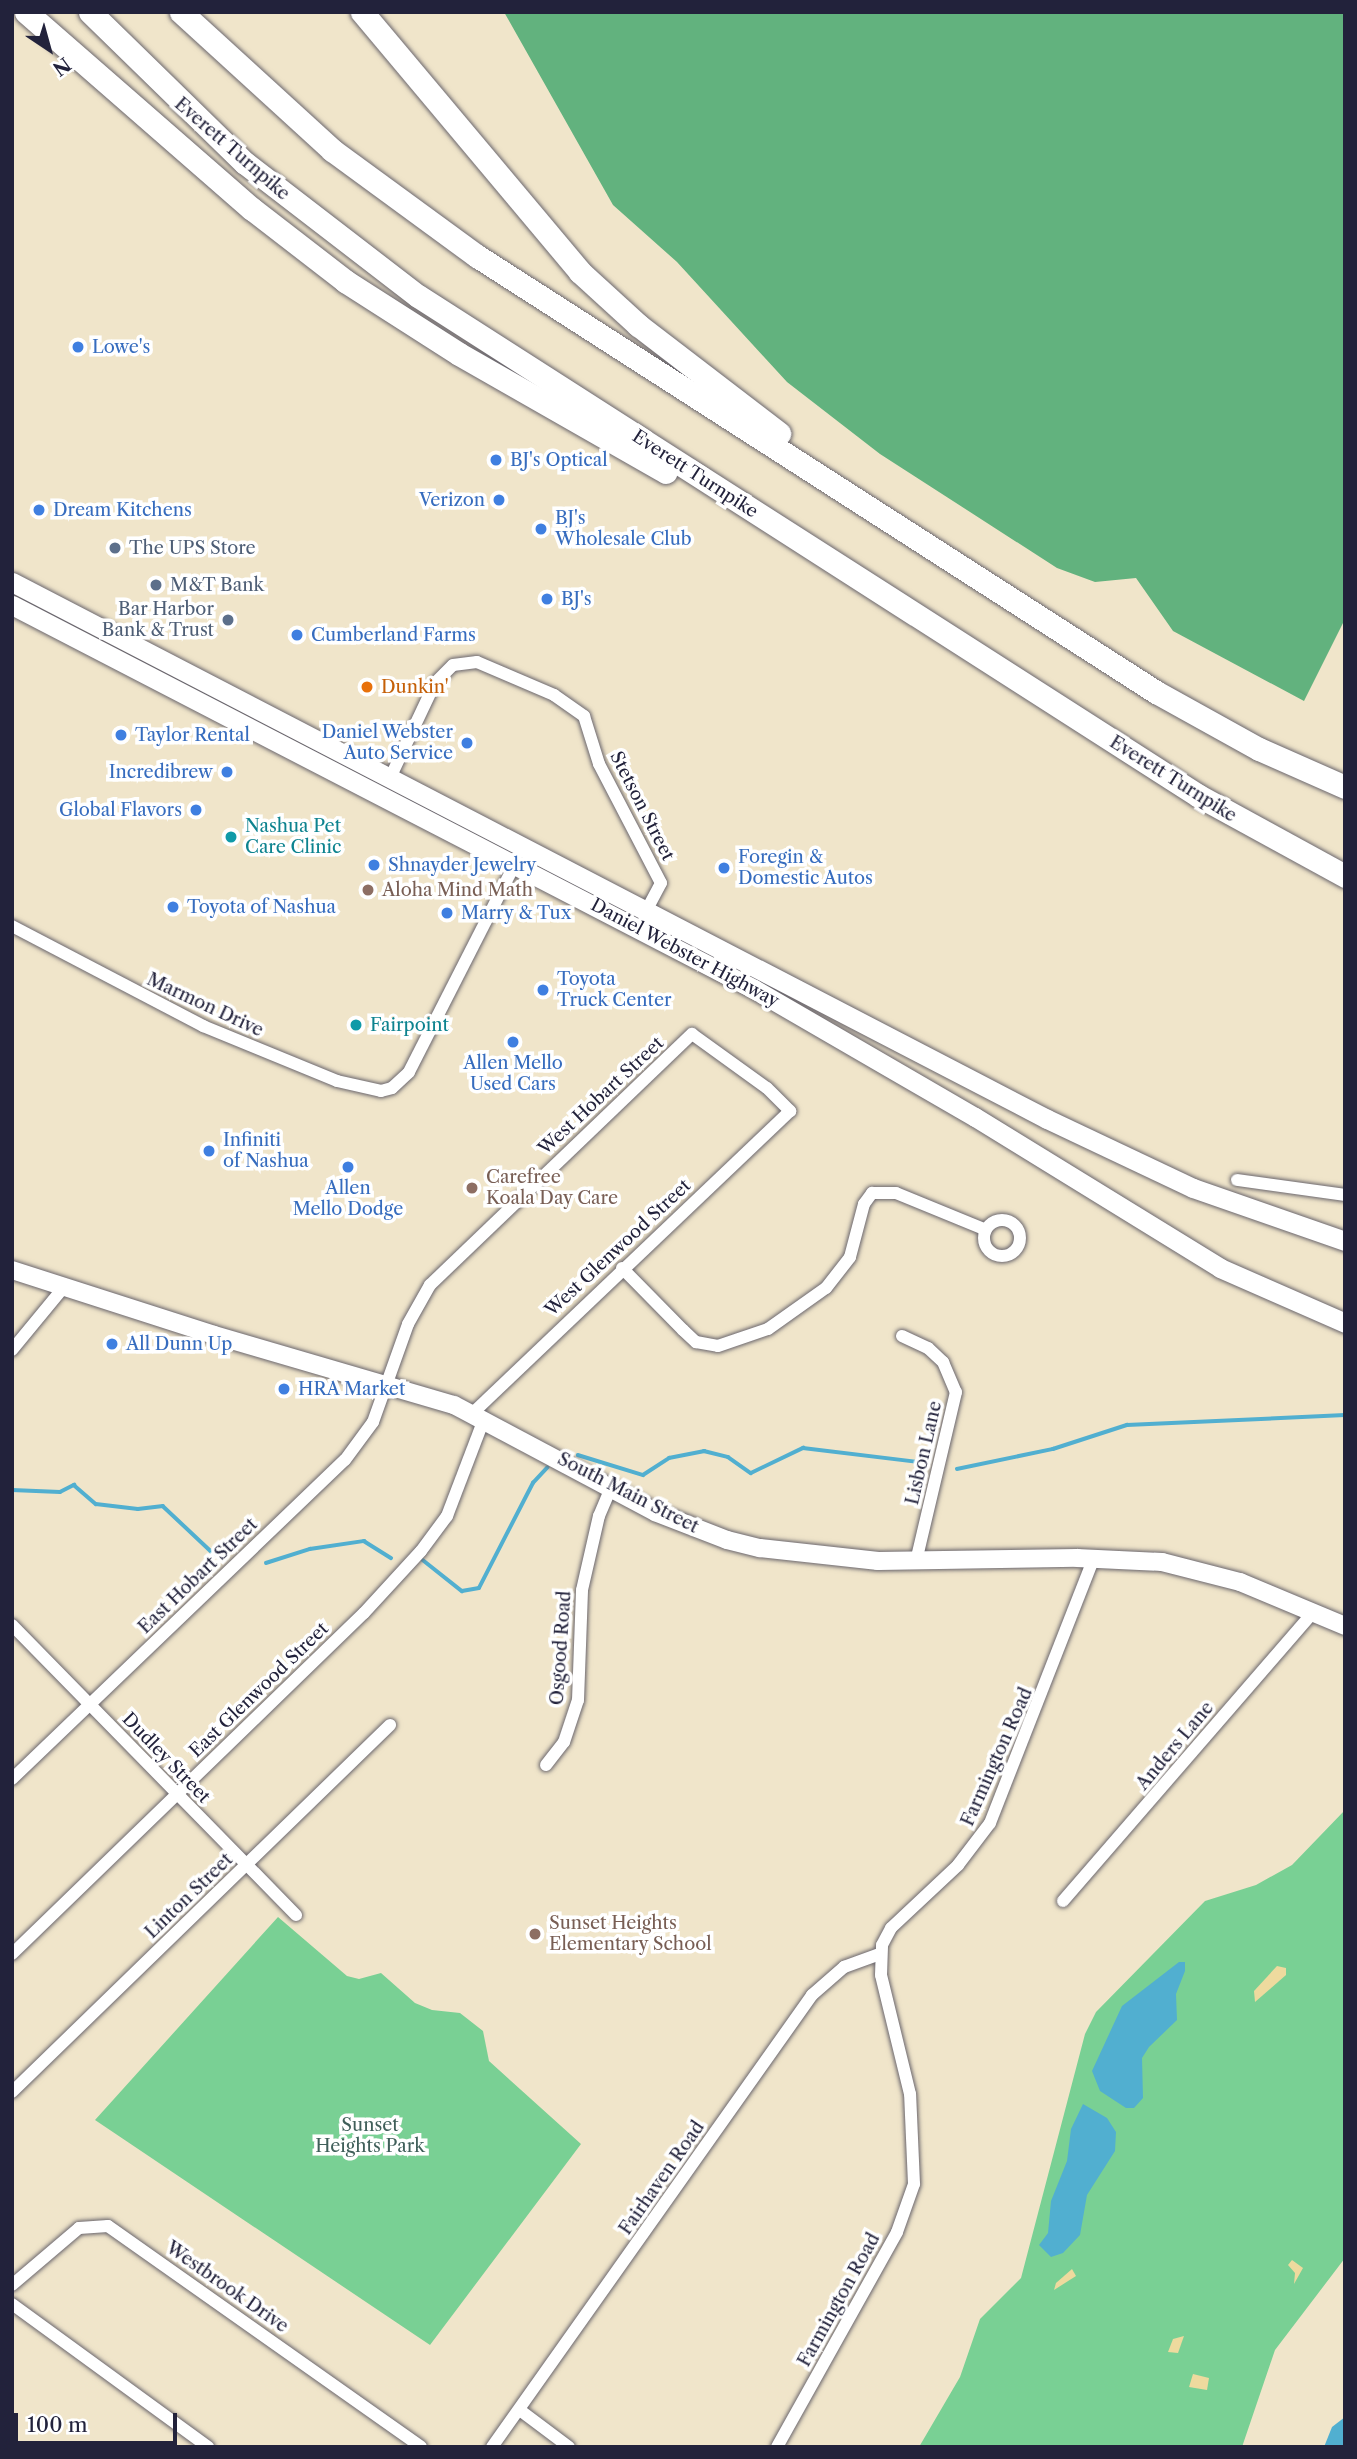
<!DOCTYPE html>
<html>
<head>
<meta charset="utf-8">
<style>
  body { margin:0 }
  #map { position:relative; width:1357px; height:2459px; overflow:hidden; background:#f0e5ca; font-family:"Libre Caslon Text",serif }
  div>[style] { position:absolute }
  [style*='--x'] { left:calc(var(--x)*1px); top:calc(var(--y)*1px); width:calc(var(--w)*1px); rotate:calc(var(--a)*1deg) }
  .green>* { inset:0; background:#79d094 }
  .forest>* { inset:0; background:#62b27e }
  .sand>* { inset:0; background:#eeda9e }
  .water>* { inset:0; background:#51afd0 }
  .stream>* { height:3.5px; margin:-1.75px; padding:0 1.75px; transform-origin:1.75px; border-radius:1.75px; background:#51afd0 }
  .roads { filter:drop-shadow(0 0 2px #6a666d) drop-shadow(0 0 2px #6a666d) }
  .street>* { height:12px; margin:-6px; padding:0 6px; transform-origin:6px; border-radius:6px; background:#fff }
  .street>.ring { margin:-6px; padding:0; box-sizing:content-box; background:none; border:12px solid #fff; border-radius:50% }
  .secondary>* { height:18px; margin:-9px; padding:0 9px; transform-origin:9px; border-radius:9px; background:#fff }
  .primary>* { height:19px; margin:-9.5px; padding:0 9.5px; transform-origin:9.5px; border-radius:9.5px; background:#fff }
  .highway>* { height:23px; margin:-11.5px; padding:0 11.5px; transform-origin:11.5px; border-radius:11.5px; background:#fff }
  .dots>* { width:19px; height:19px; translate:-50% -50%; box-sizing:border-box; border:4px solid #fff; border-radius:50% }
  span { translate:-50% -50%; white-space:nowrap; text-align:center; line-height:1.15; -webkit-text-stroke:7px #fff; paint-order:stroke }
  .street-label { font-size:18px; color:#22223b }
  .shop-label { font-size:18px; color:#366cbe }
  .left { translate:0 -50%; text-align:left }
  .right { translate:-100% -50%; text-align:right }
  .service-label { font-size:18px; color:#4e5e75 }
  .food-label { font-size:18px; color:#c56008 }
  .culture-label { font-size:18px; color:#0d838f }
  .education-label { font-size:18px; color:#785e54 }
  .park-label { font-size:18px; color:#405f5a }
  .frame { position:absolute; inset:0; border:14px solid #22223b; pointer-events:none }
  .north { position:absolute; left:14px; top:14px; width:70px; height:70px; -webkit-text-stroke:5px #fff; paint-order:stroke; rotate:144deg; font-size:19px; font-weight:700; line-height:28px; text-align:center; color:#22223b }
  .north::after { content:''; display:block; margin:auto; width:24px; height:32px; background:#22223b; clip-path:polygon(50% 0,100% 100%,50% 72%,0 100%) }
  .scale { position:absolute; left:14px; top:2413px; width:163px; height:32px; box-sizing:border-box; border:4px solid #22223b; border-top:0; padding-left:9px; font-size:21px; line-height:24px; white-space:nowrap; color:#22223b; -webkit-text-stroke:5px #fff; paint-order:stroke }
</style>
</head>
<body>
<div id="map">
  <div class="green">
    <div style="clip-path:polygon(1345px 1810px,1345px 2258px,1275px 2350px,1242px 2447px,919px 2447px,960px 2377px,980px 2319px,1021px 2278px,1085px 2034px,1096px 2012px,1205px 1901px,1256px 1885px,1292px 1865px)"></div>
    <div style="clip-path:polygon(278px 1917px,347px 1976px,359px 1979px,381px 1973px,415px 2003px,432px 2010px,460px 2013px,483px 2031px,489px 2061px,581px 2144px,430px 2345px,95px 2120px)"></div>
  </div>
  <div class="forest">
    <div style="clip-path:polygon(504px 12px,1345px 12px,1345px 619px,1304px 701px,1173px 631px,1136px 578px,1095px 582px,1057px 568px,880px 454px,787px 382px,677px 262px,613px 205px)"></div>
  </div>
  <div class="sand">
    <div style="clip-path:polygon(1277px 1966px,1286px 1968px,1286px 1975px,1255px 2002px,1254px 1991px)"></div>
    <div style="clip-path:polygon(1292px 2260px,1303px 2268px,1294px 2284px,1295px 2273px,1288px 2265px)"></div>
    <div style="clip-path:polygon(1072px 2269px,1076px 2276px,1054px 2290px,1056px 2283px)"></div>
    <div style="clip-path:polygon(1184px 2336px,1178px 2353px,1168px 2352px,1173px 2339px)"></div>
    <div style="clip-path:polygon(1193px 2374px,1209px 2378px,1207px 2390px,1189px 2387px)"></div>
  </div>
  <div class="water">
    <div style="clip-path:polygon(1179px 1962px,1185px 1962px,1185px 1971px,1176px 1994px,1177px 2020px,1149px 2047px,1142px 2058px,1143px 2098px,1134px 2108px,1126px 2108px,1100px 2091px,1092px 2071px,1122px 2006px)"></div>
    <div style="clip-path:polygon(1083px 2104px,1107px 2118px,1116px 2132px,1115px 2151px,1087px 2195px,1080px 2235px,1063px 2253px,1051px 2257px,1039px 2245px,1048px 2233px,1051px 2201px,1067px 2161px,1071px 2129px)"></div>
    <div style="clip-path:polygon(1345px 2417px,1345px 2447px,1324px 2447px,1332px 2427px)"></div>
  </div>
  <div class="stream">
    <div style="--x:578;--y:1455;--w:68;--a:17.1"></div>
    <div style="--x:643;--y:1475;--w:31;--a:-33"></div>
    <div style="--x:669;--y:1458;--w:36;--a:-11"></div>
    <div style="--x:704;--y:1451;--w:25;--a:14"></div>
    <div style="--x:728;--y:1457;--w:28;--a:35"></div>
    <div style="--x:751;--y:1473;--w:58;--a:-25.7"></div>
    <div style="--x:803;--y:1448;--w:117;--a:6.9"></div>
    <div style="--x:957;--y:1469;--w:98;--a:-11.8"></div>
    <div style="--x:1053;--y:1449;--w:78;--a:-18"></div>
    <div style="--x:1127;--y:1425;--w:218;--a:-2.6"></div>
    <div style="--x:12;--y:1490;--w:48;--a:2.4"></div>
    <div style="--x:60;--y:1492;--w:16;--a:-27"></div>
    <div style="--x:74;--y:1485;--w:29;--a:41"></div>
    <div style="--x:96;--y:1504;--w:42;--a:6.8"></div>
    <div style="--x:138;--y:1509;--w:25;--a:-7"></div>
    <div style="--x:163;--y:1506;--w:70;--a:43.3"></div>
    <div style="--x:423;--y:1560;--w:50;--a:38.5"></div>
    <div style="--x:462;--y:1591;--w:17;--a:-10"></div>
    <div style="--x:479;--y:1588;--w:118;--a:-62.8"></div>
    <div style="--x:533;--y:1483;--w:21;--a:-47"></div>
    <div style="--x:266;--y:1563;--w:46;--a:-17.7"></div>
    <div style="--x:310;--y:1549;--w:55;--a:-8.4"></div>
    <div style="--x:364;--y:1541;--w:32;--a:32"></div>
  </div>
  <div class="roads">
    <div class="street">
      <div style="--x:391;--y:776;--w:103;--a:-64.7"></div>
      <div style="--x:435;--y:683;--w:25;--a:-45"></div>
      <div style="--x:453;--y:665;--w:24;--a:-7"></div>
      <div style="--x:477;--y:662;--w:84;--a:23.2"></div>
      <div style="--x:554;--y:695;--w:37;--a:35"></div>
      <div style="--x:584;--y:716;--w:50;--a:72.6"></div>
      <div style="--x:599;--y:764;--w:134;--a:62.5"></div>
      <div style="--x:661;--y:883;--w:30;--a:118"></div>
      <div style="--x:12;--y:926;--w:216;--a:27.6"></div>
      <div style="--x:203;--y:1026;--w:145;--a:22.3"></div>
      <div style="--x:337;--y:1081;--w:45;--a:12.8"></div>
      <div style="--x:381;--y:1091;--w:11;--a:-15"></div>
      <div style="--x:392;--y:1088;--w:23;--a:-43"></div>
      <div style="--x:409;--y:1072;--w:238;--a:-63"></div>
      <div style="--x:1237;--y:1180;--w:109;--a:7.9"></div>
      <div class="ring" style="left:984px;top:1220px;width:24px;height:24px"></div>
      <div style="--x:622;--y:1268;--w:87;--a:45.5"></div>
      <div style="--x:683;--y:1330;--w:18;--a:43"></div>
      <div style="--x:696;--y:1342;--w:22;--a:10"></div>
      <div style="--x:718;--y:1346;--w:53;--a:-18.8"></div>
      <div style="--x:768;--y:1329;--w:71;--a:-35.3"></div>
      <div style="--x:826;--y:1288;--w:39;--a:-52"></div>
      <div style="--x:850;--y:1257;--w:55;--a:-75.2"></div>
      <div style="--x:864;--y:1204;--w:14;--a:-54"></div>
      <div style="--x:872;--y:1193;--w:24;--a:0"></div>
      <div style="--x:896;--y:1193;--w:97;--a:22.3"></div>
      <div style="--x:902;--y:1336;--w:29;--a:25"></div>
      <div style="--x:928;--y:1348;--w:21;--a:43"></div>
      <div style="--x:943;--y:1362;--w:33;--a:67"></div>
      <div style="--x:956;--y:1392;--w:174;--a:103.3"></div>
      <div style="--x:12;--y:1350;--w:82;--a:-50.5"></div>
      <div style="--x:12;--y:1625;--w:406;--a:45.6"></div>
      <div style="--x:546;--y:1765;--w:29;--a:-52"></div>
      <div style="--x:564;--y:1742;--w:44;--a:-71.6"></div>
      <div style="--x:578;--y:1700;--w:110;--a:-87.9"></div>
      <div style="--x:582;--y:1590;--w:76;--a:-77.1"></div>
      <div style="--x:599;--y:1516;--w:30;--a:-67"></div>
      <div style="--x:12;--y:1779;--w:461;--a:-43.8"></div>
      <div style="--x:345;--y:1460;--w:47;--a:-53.6"></div>
      <div style="--x:373;--y:1422;--w:104;--a:-70.3"></div>
      <div style="--x:408;--y:1324;--w:45;--a:-60.6"></div>
      <div style="--x:430;--y:1285;--w:363;--a:-43.8"></div>
      <div style="--x:692;--y:1034;--w:92;--a:35.8"></div>
      <div style="--x:767;--y:1088;--w:33;--a:45"></div>
      <div style="--x:790;--y:1111;--w:438;--a:136.4"></div>
      <div style="--x:1063;--y:1901;--w:382;--a:-49.1"></div>
      <div style="--x:12;--y:1954;--w:490;--a:-44.1"></div>
      <div style="--x:364;--y:1613;--w:84;--a:-47.4"></div>
      <div style="--x:421;--y:1551;--w:44;--a:-53.4"></div>
      <div style="--x:447;--y:1516;--w:104;--a:-69.1"></div>
      <div style="--x:12;--y:2092;--w:527;--a:-44.15"></div>
      <div style="--x:12;--y:2285;--w:88;--a:-40.4"></div>
      <div style="--x:79;--y:2228;--w:29;--a:-4"></div>
      <div style="--x:108;--y:2226;--w:383;--a:35.2"></div>
      <div style="--x:12;--y:2304;--w:243;--a:36.1"></div>
      <div style="--x:521;--y:2411;--w:60;--a:36.9"></div>
      <div style="--x:492;--y:2447;--w:554;--a:-54.7"></div>
      <div style="--x:812;--y:1995;--w:43;--a:-41.2"></div>
      <div style="--x:844;--y:1967;--w:38;--a:-20"></div>
      <div style="--x:777;--y:2447;--w:246;--a:-60.8"></div>
      <div style="--x:897;--y:2232;--w:51;--a:-70.5"></div>
      <div style="--x:914;--y:2184;--w:90;--a:-92.5"></div>
      <div style="--x:910;--y:2094;--w:122;--a:-103.7"></div>
      <div style="--x:881;--y:1975;--w:30;--a:-88"></div>
      <div style="--x:882;--y:1945;--w:19;--a:-62"></div>
      <div style="--x:891;--y:1928;--w:92;--a:-43.2"></div>
      <div style="--x:958;--y:1865;--w:53;--a:-52.7"></div>
      <div style="--x:990;--y:1823;--w:285;--a:-68.6"></div>
    </div>
    <div class="secondary">
      <div style="--x:12;--y:1270;--w:212;--a:17.8"></div>
      <div style="--x:214;--y:1335;--w:250;--a:16.3"></div>
      <div style="--x:454;--y:1405;--w:228;--a:28"></div>
      <div style="--x:655;--y:1512;--w:77;--a:21.3"></div>
      <div style="--x:727;--y:1540;--w:34;--a:14"></div>
      <div style="--x:760;--y:1548;--w:119;--a:6.3"></div>
      <div style="--x:878;--y:1561;--w:199;--a:-0.9"></div>
      <div style="--x:1077;--y:1558;--w:85;--a:2.7"></div>
      <div style="--x:1162;--y:1562;--w:81;--a:14.4"></div>
      <div style="--x:1240;--y:1582;--w:114;--a:22.7"></div>
    </div>
    <div class="primary">
      <div style="--x:12;--y:582;--w:1166;--a:27.42"></div>
      <div style="--x:1047;--y:1119;--w:161;--a:25.3"></div>
      <div style="--x:1193;--y:1188;--w:161;--a:19.2"></div>
      <div style="--x:12;--y:605;--w:835;--a:27.36"></div>
      <div style="--x:754;--y:989;--w:255;--a:30.1"></div>
      <div style="--x:975;--y:1117;--w:288;--a:31.6"></div>
      <div style="--x:1220;--y:1268;--w:137;--a:23.7"></div>
    </div>
    <div class="highway">
      <div style="--x:26;--y:12;--w:300;--a:41.1"></div>
      <div style="--x:252;--y:209;--w:118;--a:37.7"></div>
      <div style="--x:345;--y:281;--w:135;--a:32.6"></div>
      <div style="--x:459;--y:354;--w:238;--a:29.7"></div>
      <div style="--x:90;--y:12;--w:216;--a:44.3"></div>
      <div style="--x:245;--y:163;--w:218;--a:37.6"></div>
      <div style="--x:418;--y:296;--w:927;--a:32.63"></div>
      <div style="--x:1199;--y:796;--w:166;--a:28.7"></div>
      <div style="--x:181;--y:12;--w:205;--a:42.4"></div>
      <div style="--x:332;--y:150;--w:180;--a:36.2"></div>
      <div style="--x:477;--y:256;--w:807;--a:32.71"></div>
      <div style="--x:1156;--y:692;--w:118;--a:29"></div>
      <div style="--x:1259;--y:749;--w:94;--a:23.8"></div>
      <div style="--x:362;--y:12;--w:339;--a:50"></div>
      <div style="--x:580;--y:272;--w:79;--a:42.4"></div>
      <div style="--x:638;--y:325;--w:178;--a:37.5"></div>
    </div>
  </div>
  <div class="dots">
    <div style="left:78px;top:347px;background:#3f7fe0"></div>
    <div style="left:496px;top:460px;background:#3f7fe0"></div>
    <div style="left:499px;top:500px;background:#3f7fe0"></div>
    <div style="left:39px;top:510px;background:#3f7fe0"></div>
    <div style="left:541px;top:529px;background:#3f7fe0"></div>
    <div style="left:115px;top:548px;background:#5c6f8a"></div>
    <div style="left:156px;top:585px;background:#5c6f8a"></div>
    <div style="left:547px;top:599px;background:#3f7fe0"></div>
    <div style="left:228px;top:620px;background:#5c6f8a"></div>
    <div style="left:297px;top:635px;background:#3f7fe0"></div>
    <div style="left:367px;top:687px;background:#e8710a"></div>
    <div style="left:121px;top:735px;background:#3f7fe0"></div>
    <div style="left:467px;top:743px;background:#3f7fe0"></div>
    <div style="left:227px;top:772px;background:#3f7fe0"></div>
    <div style="left:196px;top:810px;background:#3f7fe0"></div>
    <div style="left:231px;top:837px;background:#0f9aa8"></div>
    <div style="left:374px;top:865px;background:#3f7fe0"></div>
    <div style="left:724px;top:868px;background:#3f7fe0"></div>
    <div style="left:368px;top:890px;background:#8d6e63"></div>
    <div style="left:173px;top:907px;background:#3f7fe0"></div>
    <div style="left:447px;top:913px;background:#3f7fe0"></div>
    <div style="left:543px;top:990px;background:#3f7fe0"></div>
    <div style="left:356px;top:1025px;background:#0f9aa8"></div>
    <div style="left:513px;top:1042px;background:#3f7fe0"></div>
    <div style="left:209px;top:1151px;background:#3f7fe0"></div>
    <div style="left:348px;top:1167px;background:#3f7fe0"></div>
    <div style="left:472px;top:1188px;background:#8d6e63"></div>
    <div style="left:112px;top:1344px;background:#3f7fe0"></div>
    <div style="left:284px;top:1389px;background:#3f7fe0"></div>
    <div style="left:535px;top:1934px;background:#8d6e63"></div>
  </div>
  <div class="street-label">
    <span style="left:232px;top:149px;rotate:41deg">Everett Turnpike</span>
    <span style="left:695px;top:474px;rotate:33deg">Everett Turnpike</span>
    <span style="left:1173px;top:779px;rotate:32deg">Everett Turnpike</span>
    <span style="left:642px;top:806px;rotate:63deg">Stetson Street</span>
    <span style="left:685px;top:953px;rotate:28deg">Daniel Webster Highway</span>
    <span style="left:205px;top:1005px;rotate:25deg">Marmon Drive</span>
    <span style="left:601px;top:1096px;rotate:-43deg">West Hobart Street</span>
    <span style="left:618px;top:1248px;rotate:-43deg">West Glenwood Street</span>
    <span style="left:924px;top:1453px;rotate:-77deg">Lisbon Lane</span>
    <span style="left:628px;top:1493px;rotate:27deg">South Main Street</span>
    <span style="left:198px;top:1576px;rotate:-44deg">East Hobart Street</span>
    <span style="left:561px;top:1648px;rotate:-86deg">Osgood Road</span>
    <span style="left:259px;top:1690px;rotate:-44deg">East Glenwood Street</span>
    <span style="left:1175px;top:1746px;rotate:-50deg">Anders Lane</span>
    <span style="left:997px;top:1757px;rotate:-66deg">Farmington Road</span>
    <span style="left:166px;top:1758px;rotate:46deg">Dudley Street</span>
    <span style="left:189px;top:1896px;rotate:-44deg">Linton Street</span>
    <span style="left:662px;top:2178px;rotate:-55deg">Fairhaven Road</span>
    <span style="left:227px;top:2287px;rotate:35deg">Westbrook Drive</span>
    <span style="left:839px;top:2300px;rotate:-61deg">Farmington Road</span>
  </div>
  <div class="shop-label">
    <span class="left" style="left:92px;top:347px">Lowe's</span>
    <span class="left" style="left:510px;top:460px">BJ's Optical</span>
    <span class="right" style="left:485px;top:500px">Verizon</span>
    <span class="left" style="left:53px;top:510px">Dream Kitchens</span>
    <span class="left" style="left:555px;top:529px">BJ's<br>Wholesale Club</span>
    <span class="left" style="left:561px;top:599px">BJ's</span>
    <span class="left" style="left:311px;top:635px">Cumberland Farms</span>
    <span class="right" style="left:453px;top:743px">Daniel Webster<br>Auto Service</span>
    <span class="left" style="left:135px;top:735px">Taylor Rental</span>
    <span class="right" style="left:213px;top:772px">Incredibrew</span>
    <span class="right" style="left:182px;top:810px">Global Flavors</span>
    <span class="left" style="left:738px;top:868px">Foregin &amp;<br>Domestic Autos</span>
    <span class="left" style="left:388px;top:865px">Shnayder Jewelry</span>
    <span class="left" style="left:187px;top:907px">Toyota of Nashua</span>
    <span class="left" style="left:461px;top:913px">Marry &amp; Tux</span>
    <span class="left" style="left:557px;top:990px">Toyota<br>Truck Center</span>
    <span style="left:513px;top:1074px">Allen Mello<br>Used Cars</span>
    <span class="left" style="left:223px;top:1151px">Infiniti<br>of Nashua</span>
    <span style="left:348px;top:1199px">Allen<br>Mello Dodge</span>
    <span class="left" style="left:126px;top:1344px">All Dunn Up</span>
    <span class="left" style="left:298px;top:1389px">HRA Market</span>
  </div>
  <div class="service-label">
    <span class="left" style="left:129px;top:548px">The UPS Store</span>
    <span class="left" style="left:170px;top:585px">M&amp;T Bank</span>
    <span class="right" style="left:214px;top:620px">Bar Harbor<br>Bank &amp; Trust</span>
  </div>
  <div class="food-label">
    <span class="left" style="left:381px;top:687px">Dunkin'</span>
  </div>
  <div class="culture-label">
    <span class="left" style="left:245px;top:837px">Nashua Pet<br>Care Clinic</span>
    <span class="left" style="left:370px;top:1025px">Fairpoint</span>
  </div>
  <div class="education-label">
    <span class="left" style="left:382px;top:890px">Aloha Mind Math</span>
    <span class="left" style="left:486px;top:1188px">Carefree<br>Koala Day Care</span>
    <span class="left" style="left:549px;top:1934px">Sunset Heights<br>Elementary School</span>
  </div>
  <div class="park-label">
    <span style="left:370px;top:2136px">Sunset<br>Heights Park</span>
  </div>
  <div class="frame"></div>
  <div class="north">N</div>
  <div class="scale">100 m</div>
</div>
</body>
</html>
